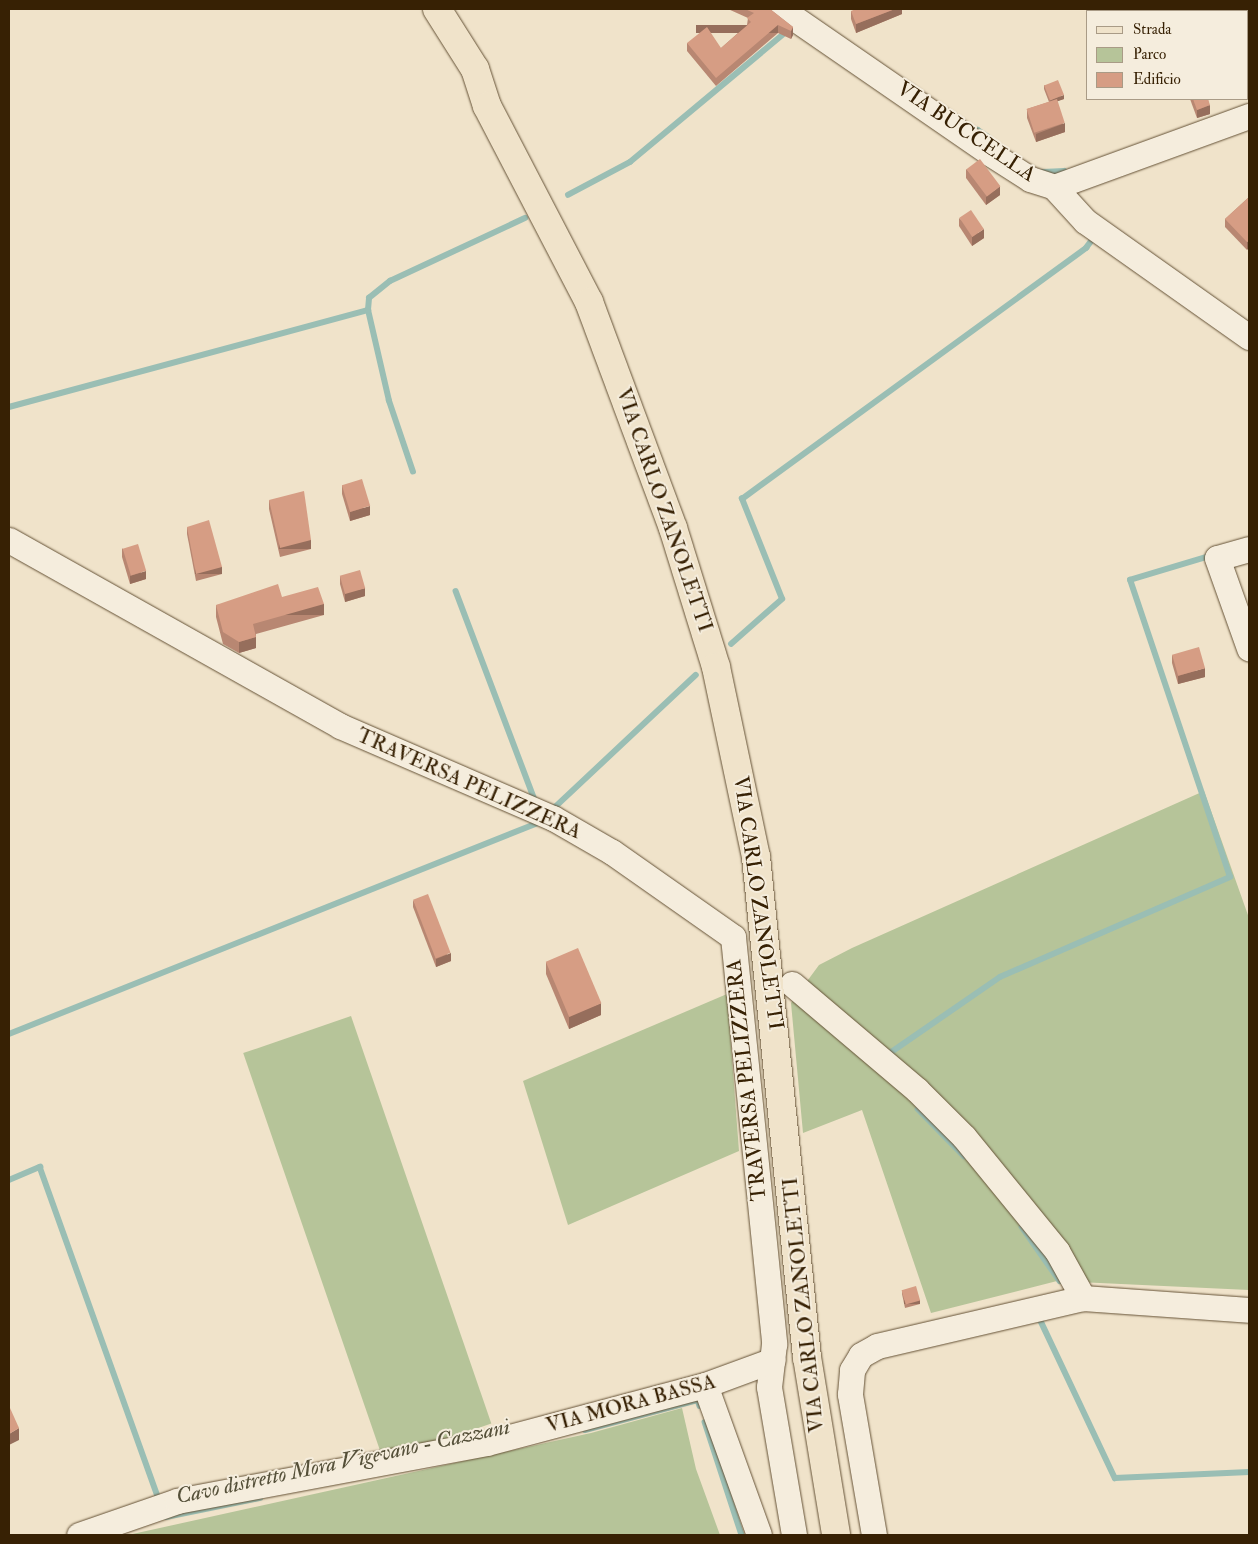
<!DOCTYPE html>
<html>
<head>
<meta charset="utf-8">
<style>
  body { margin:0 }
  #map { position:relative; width:1258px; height:1544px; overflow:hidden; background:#f0e3ca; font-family:"IM FELL Double Pica",serif }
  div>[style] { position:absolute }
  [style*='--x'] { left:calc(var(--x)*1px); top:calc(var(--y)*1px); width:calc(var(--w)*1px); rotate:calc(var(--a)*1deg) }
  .green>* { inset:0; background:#b6c499; transform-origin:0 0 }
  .stream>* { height:5.5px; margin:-2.75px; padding:0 2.75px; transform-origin:2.75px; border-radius:2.75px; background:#9abeb4 }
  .roads { filter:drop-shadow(0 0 1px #655236) drop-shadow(0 0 1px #655236) }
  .minor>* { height:25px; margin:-12.5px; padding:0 12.5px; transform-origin:12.5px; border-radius:12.5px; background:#f5eddd }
  .major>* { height:28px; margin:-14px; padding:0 14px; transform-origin:14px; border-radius:14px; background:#f0e3ca }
  .wall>* { inset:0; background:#b88772 }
  .shaded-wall>* { inset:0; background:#966e5c; transform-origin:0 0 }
  .building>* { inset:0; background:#d69d84; transform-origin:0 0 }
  span { translate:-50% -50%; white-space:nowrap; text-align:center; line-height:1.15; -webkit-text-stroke:4px #f5eddd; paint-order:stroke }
  .street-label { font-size:21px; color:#372104 }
  .water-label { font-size:22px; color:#555039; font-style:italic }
  .frame { position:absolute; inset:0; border:10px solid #372104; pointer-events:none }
  .legend { position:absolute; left:1086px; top:10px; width:162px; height:90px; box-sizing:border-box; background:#f5eddd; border:1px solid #a99b86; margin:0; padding:6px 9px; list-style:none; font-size:15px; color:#372104 }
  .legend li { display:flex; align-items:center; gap:10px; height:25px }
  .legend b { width:25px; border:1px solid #a99b86 }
</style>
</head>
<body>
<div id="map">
  <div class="green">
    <div style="clip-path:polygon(1204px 791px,1249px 918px,1249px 1290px,1057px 1281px,931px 1313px,862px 1110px,803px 1133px,791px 1003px,819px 965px,852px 948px)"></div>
    <div style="clip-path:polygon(727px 994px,739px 1151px,568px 1225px,523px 1081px)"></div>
    <div style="left:351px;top:1016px;width:431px;height:114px;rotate:71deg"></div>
    <div style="clip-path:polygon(682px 1408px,696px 1469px,720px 1535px,128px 1535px,591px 1433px)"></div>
  </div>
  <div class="stream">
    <div style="--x:974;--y:135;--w:6;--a:-51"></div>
    <div style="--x:978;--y:130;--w:14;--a:34"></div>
    <div style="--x:1043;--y:172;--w:21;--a:-3"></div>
    <div style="--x:568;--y:195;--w:70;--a:-28"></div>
    <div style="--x:630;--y:162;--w:204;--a:-39.8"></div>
    <div style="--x:9;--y:407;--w:372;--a:-15.1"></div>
    <div style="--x:413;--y:472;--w:75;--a:-108.7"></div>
    <div style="--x:389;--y:401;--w:93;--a:-103"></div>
    <div style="--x:368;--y:310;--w:12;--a:-85"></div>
    <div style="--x:369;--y:298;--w:27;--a:-39"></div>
    <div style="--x:390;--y:281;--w:149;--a:-25"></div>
    <div style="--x:456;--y:591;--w:227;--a:69.3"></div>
    <div style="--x:731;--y:644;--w:68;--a:-41.4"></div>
    <div style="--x:782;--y:599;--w:108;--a:-111.8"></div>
    <div style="--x:742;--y:499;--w:426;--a:-36.1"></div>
    <div style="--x:1086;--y:248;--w:15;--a:-53"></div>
    <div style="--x:552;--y:810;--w:197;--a:-43.2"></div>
    <div style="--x:9;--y:1034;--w:575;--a:-21.75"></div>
    <div style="--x:887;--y:1055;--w:137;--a:-34.6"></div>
    <div style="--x:1000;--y:977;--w:251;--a:-23.5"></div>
    <div style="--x:1230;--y:877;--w:313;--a:-108.6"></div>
    <div style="--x:1130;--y:580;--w:84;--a:-16.7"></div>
    <div style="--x:918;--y:1109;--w:66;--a:45.6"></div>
    <div style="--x:9;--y:1180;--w:34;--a:-23"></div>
    <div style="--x:40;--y:1167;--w:354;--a:70.3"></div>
    <div style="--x:1022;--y:1227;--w:66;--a:54.9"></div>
    <div style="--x:1040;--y:1319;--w:176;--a:64.7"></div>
    <div style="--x:1115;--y:1478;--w:134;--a:-2.6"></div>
    <div style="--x:705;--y:1422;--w:119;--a:71.9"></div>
    <div style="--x:585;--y:1430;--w:117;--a:-14.9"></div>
    <div style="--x:698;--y:1400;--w:6;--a:72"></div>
    <div style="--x:166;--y:1517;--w:96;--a:-11.4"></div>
  </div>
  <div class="roads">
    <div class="minor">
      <div style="--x:781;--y:9;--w:255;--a:34.6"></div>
      <div style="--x:991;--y:154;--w:46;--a:32.7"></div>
      <div style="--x:1030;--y:179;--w:25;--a:18"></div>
      <div style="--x:1054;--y:187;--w:208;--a:-20"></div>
      <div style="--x:1054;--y:187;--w:46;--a:47.6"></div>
      <div style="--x:1085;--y:221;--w:201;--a:35.3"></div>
      <div style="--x:9;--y:540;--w:380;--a:29.3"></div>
      <div style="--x:340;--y:726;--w:232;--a:23.4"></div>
      <div style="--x:553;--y:818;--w:68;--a:30"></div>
      <div style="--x:612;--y:852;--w:148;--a:35.1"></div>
      <div style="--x:733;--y:937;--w:409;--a:84.2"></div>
      <div style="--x:774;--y:1344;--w:43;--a:96.6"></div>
      <div style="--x:769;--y:1387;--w:150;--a:80.4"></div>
      <div style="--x:1249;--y:549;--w:33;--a:164"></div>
      <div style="--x:1217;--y:558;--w:96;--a:70.4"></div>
      <div style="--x:792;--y:984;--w:164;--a:40.3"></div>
      <div style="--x:917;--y:1090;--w:66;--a:45"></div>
      <div style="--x:964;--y:1137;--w:147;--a:50.8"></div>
      <div style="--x:1057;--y:1251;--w:54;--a:61"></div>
      <div style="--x:705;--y:1385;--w:159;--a:70.2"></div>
      <div style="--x:79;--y:1535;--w:104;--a:-19.1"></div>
      <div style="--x:177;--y:1501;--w:315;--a:-10.6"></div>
      <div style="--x:487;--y:1443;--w:226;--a:-14.9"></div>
      <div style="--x:705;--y:1385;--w:72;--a:-20.2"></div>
      <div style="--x:874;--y:1535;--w:143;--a:-99.7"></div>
      <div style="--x:850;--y:1394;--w:24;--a:-85"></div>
      <div style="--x:852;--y:1370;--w:17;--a:-59"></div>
      <div style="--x:861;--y:1355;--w:18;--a:-29"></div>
      <div style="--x:877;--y:1346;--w:212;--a:-13.1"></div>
      <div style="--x:1083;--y:1298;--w:166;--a:4.1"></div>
    </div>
    <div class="major">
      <div style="--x:437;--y:9;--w:71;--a:57.7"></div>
      <div style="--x:475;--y:69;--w:39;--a:72"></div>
      <div style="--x:487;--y:106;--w:221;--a:62.5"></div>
      <div style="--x:589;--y:302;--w:241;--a:69.6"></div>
      <div style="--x:673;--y:528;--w:145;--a:72.8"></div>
      <div style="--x:716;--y:667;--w:194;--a:78.1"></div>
      <div style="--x:756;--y:857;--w:503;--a:84.18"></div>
      <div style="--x:807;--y:1357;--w:180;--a:80.7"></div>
    </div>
  </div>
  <div class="wall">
    <div style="clip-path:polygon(728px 9px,770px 9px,793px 27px,793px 35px,791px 39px,778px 33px,716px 86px,687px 51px,687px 43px,721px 48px,747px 25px,748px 18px)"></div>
    <div style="clip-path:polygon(902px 9px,902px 14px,856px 33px,851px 19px,851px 11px)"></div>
    <div style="clip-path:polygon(1044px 85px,1064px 99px,1057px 101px,1065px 132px,1036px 142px,1027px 118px,1027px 109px,1049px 102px,1044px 89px)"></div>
    <div style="clip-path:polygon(1190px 99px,1208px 99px,1210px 114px,1197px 118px)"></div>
    <div style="clip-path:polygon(966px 169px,1000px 195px,986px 205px,966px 178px)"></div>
    <div style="clip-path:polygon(1249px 197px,1247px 250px,1225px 227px,1225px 219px)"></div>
    <div style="clip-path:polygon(959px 218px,984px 238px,972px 246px,959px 226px)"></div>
    <div style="clip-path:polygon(342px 485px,370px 515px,350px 521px,342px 494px)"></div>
    <div style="clip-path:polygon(269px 500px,311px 549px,280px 557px,269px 509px)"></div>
    <div style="clip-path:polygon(187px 527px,222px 574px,196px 581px,187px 534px)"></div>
    <div style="clip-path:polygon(122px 548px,146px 579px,130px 584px,122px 557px)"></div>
    <div style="clip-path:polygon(340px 576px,365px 596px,345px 602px,340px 584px)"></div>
    <div style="clip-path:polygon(282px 597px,324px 615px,256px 634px,256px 648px,239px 653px,223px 644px,216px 617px,216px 605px)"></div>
    <div style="clip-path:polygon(1172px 655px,1205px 677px,1178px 684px,1172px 663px)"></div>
    <div style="clip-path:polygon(413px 900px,451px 961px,436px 967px,413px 907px)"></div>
    <div style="clip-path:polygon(546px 962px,601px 1015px,569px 1029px,546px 974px)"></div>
    <div style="clip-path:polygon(902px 1290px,920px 1304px,905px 1308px,902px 1294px)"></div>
  </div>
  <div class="shaded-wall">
    <div style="clip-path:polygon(895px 9px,902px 9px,902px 14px,856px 33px,856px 24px)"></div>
    <div style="left:778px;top:25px;width:8px;height:82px;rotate:90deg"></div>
    <div style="clip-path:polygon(793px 27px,793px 35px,791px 39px,791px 31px)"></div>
    <div style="clip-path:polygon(1064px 95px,1064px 99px,1050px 104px,1050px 100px)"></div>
    <div style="clip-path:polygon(1210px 105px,1210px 114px,1197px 118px,1197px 110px)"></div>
    <div style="clip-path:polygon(1065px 123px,1065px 132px,1036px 142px,1036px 134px)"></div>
    <div style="clip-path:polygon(1000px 186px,1000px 195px,986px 205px,986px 197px)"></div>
    <div style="clip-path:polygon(984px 229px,984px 238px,972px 246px,972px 237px)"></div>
    <div style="clip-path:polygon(1249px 240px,1249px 248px,1247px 250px,1247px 242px)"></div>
    <div style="clip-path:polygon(370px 506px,370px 515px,350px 521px,350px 512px)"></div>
    <div style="left:311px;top:540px;width:9px;height:32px;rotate:90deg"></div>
    <div style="left:222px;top:567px;width:7px;height:27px;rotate:90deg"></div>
    <div style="clip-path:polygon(146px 571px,146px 579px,130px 584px,130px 576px)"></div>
    <div style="clip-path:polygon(365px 588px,365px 596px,345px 602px,345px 593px)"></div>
    <div style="left:324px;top:604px;width:11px;height:74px;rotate:90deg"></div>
    <div style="clip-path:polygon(256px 637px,256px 648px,239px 653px,239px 642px)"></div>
    <div style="clip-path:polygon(1205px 668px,1205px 677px,1178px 684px,1178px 676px)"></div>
    <div style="clip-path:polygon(451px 953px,451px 961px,436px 967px,436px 959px)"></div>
    <div style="clip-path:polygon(601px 1003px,601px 1015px,569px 1029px,569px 1016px)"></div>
    <div style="left:920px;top:1300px;width:4px;height:16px;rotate:90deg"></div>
    <div style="clip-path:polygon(19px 1428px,19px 1440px,9px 1445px,9px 1434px)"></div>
  </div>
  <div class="building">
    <div style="clip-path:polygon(745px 9px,770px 9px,793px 27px,791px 31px,778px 25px,716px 78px,687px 43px,707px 27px,721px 48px,751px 22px,747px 18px,754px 13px)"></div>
    <div style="clip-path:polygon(856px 9px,895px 9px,856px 24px,851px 11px)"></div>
    <div style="left:1058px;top:80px;width:16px;height:15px;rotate:68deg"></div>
    <div style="left:1057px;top:99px;width:25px;height:32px;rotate:72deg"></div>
    <div style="clip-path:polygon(1193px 99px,1208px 99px,1210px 105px,1197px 110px)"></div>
    <div style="left:980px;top:159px;width:34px;height:17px;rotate:53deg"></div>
    <div style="clip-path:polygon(1249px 197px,1249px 240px,1247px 242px,1225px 219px)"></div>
    <div style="left:971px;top:210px;width:23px;height:14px;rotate:56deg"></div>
    <div style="left:362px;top:479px;width:28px;height:21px;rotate:73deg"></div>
    <div style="clip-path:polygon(304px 491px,311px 540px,280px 548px,269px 500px)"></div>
    <div style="clip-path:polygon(209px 520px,222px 567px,196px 574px,187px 527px)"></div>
    <div style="left:138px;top:544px;width:28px;height:16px;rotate:73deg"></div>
    <div style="left:360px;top:570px;width:19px;height:21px;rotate:74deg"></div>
    <div style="clip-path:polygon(278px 584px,282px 597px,318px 587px,324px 604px,253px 624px,256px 637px,239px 642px,223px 632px,216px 605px)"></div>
    <div style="left:1199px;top:647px;width:22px;height:28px;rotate:74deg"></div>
    <div style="left:428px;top:894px;width:63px;height:16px;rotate:69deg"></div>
    <div style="left:578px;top:948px;width:60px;height:35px;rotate:67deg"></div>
    <div style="left:916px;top:1286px;width:15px;height:15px;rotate:74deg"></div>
    <div style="clip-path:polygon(9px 1408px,10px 1408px,19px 1428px,9px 1434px)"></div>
  </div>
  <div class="street-label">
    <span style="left:966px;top:132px;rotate:34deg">VIA BUCCELLA</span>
    <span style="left:664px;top:510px;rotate:71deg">VIA CARLO ZANOLETTI</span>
    <span style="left:469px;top:784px;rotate:24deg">TRAVERSA PELIZZERA</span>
    <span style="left:758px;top:903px;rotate:82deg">VIA CARLO ZANOLETTI</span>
    <span style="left:747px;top:1080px;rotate:-96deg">TRAVERSA PELIZZERA</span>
    <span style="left:804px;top:1305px;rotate:-96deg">VIA CARLO ZANOLETTI</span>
    <span style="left:631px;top:1404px;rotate:-15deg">VIA MORA BASSA</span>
  </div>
  <div class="water-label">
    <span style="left:343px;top:1462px;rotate:-12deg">Cavo distretto Mora Vigevano - Cazzani</span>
  </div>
  <div class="frame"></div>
  <ul class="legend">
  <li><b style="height:6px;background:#f0e3ca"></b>Strada</li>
  <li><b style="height:14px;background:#b6c499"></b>Parco</li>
  <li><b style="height:14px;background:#d69d84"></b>Edificio</li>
  </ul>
</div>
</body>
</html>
